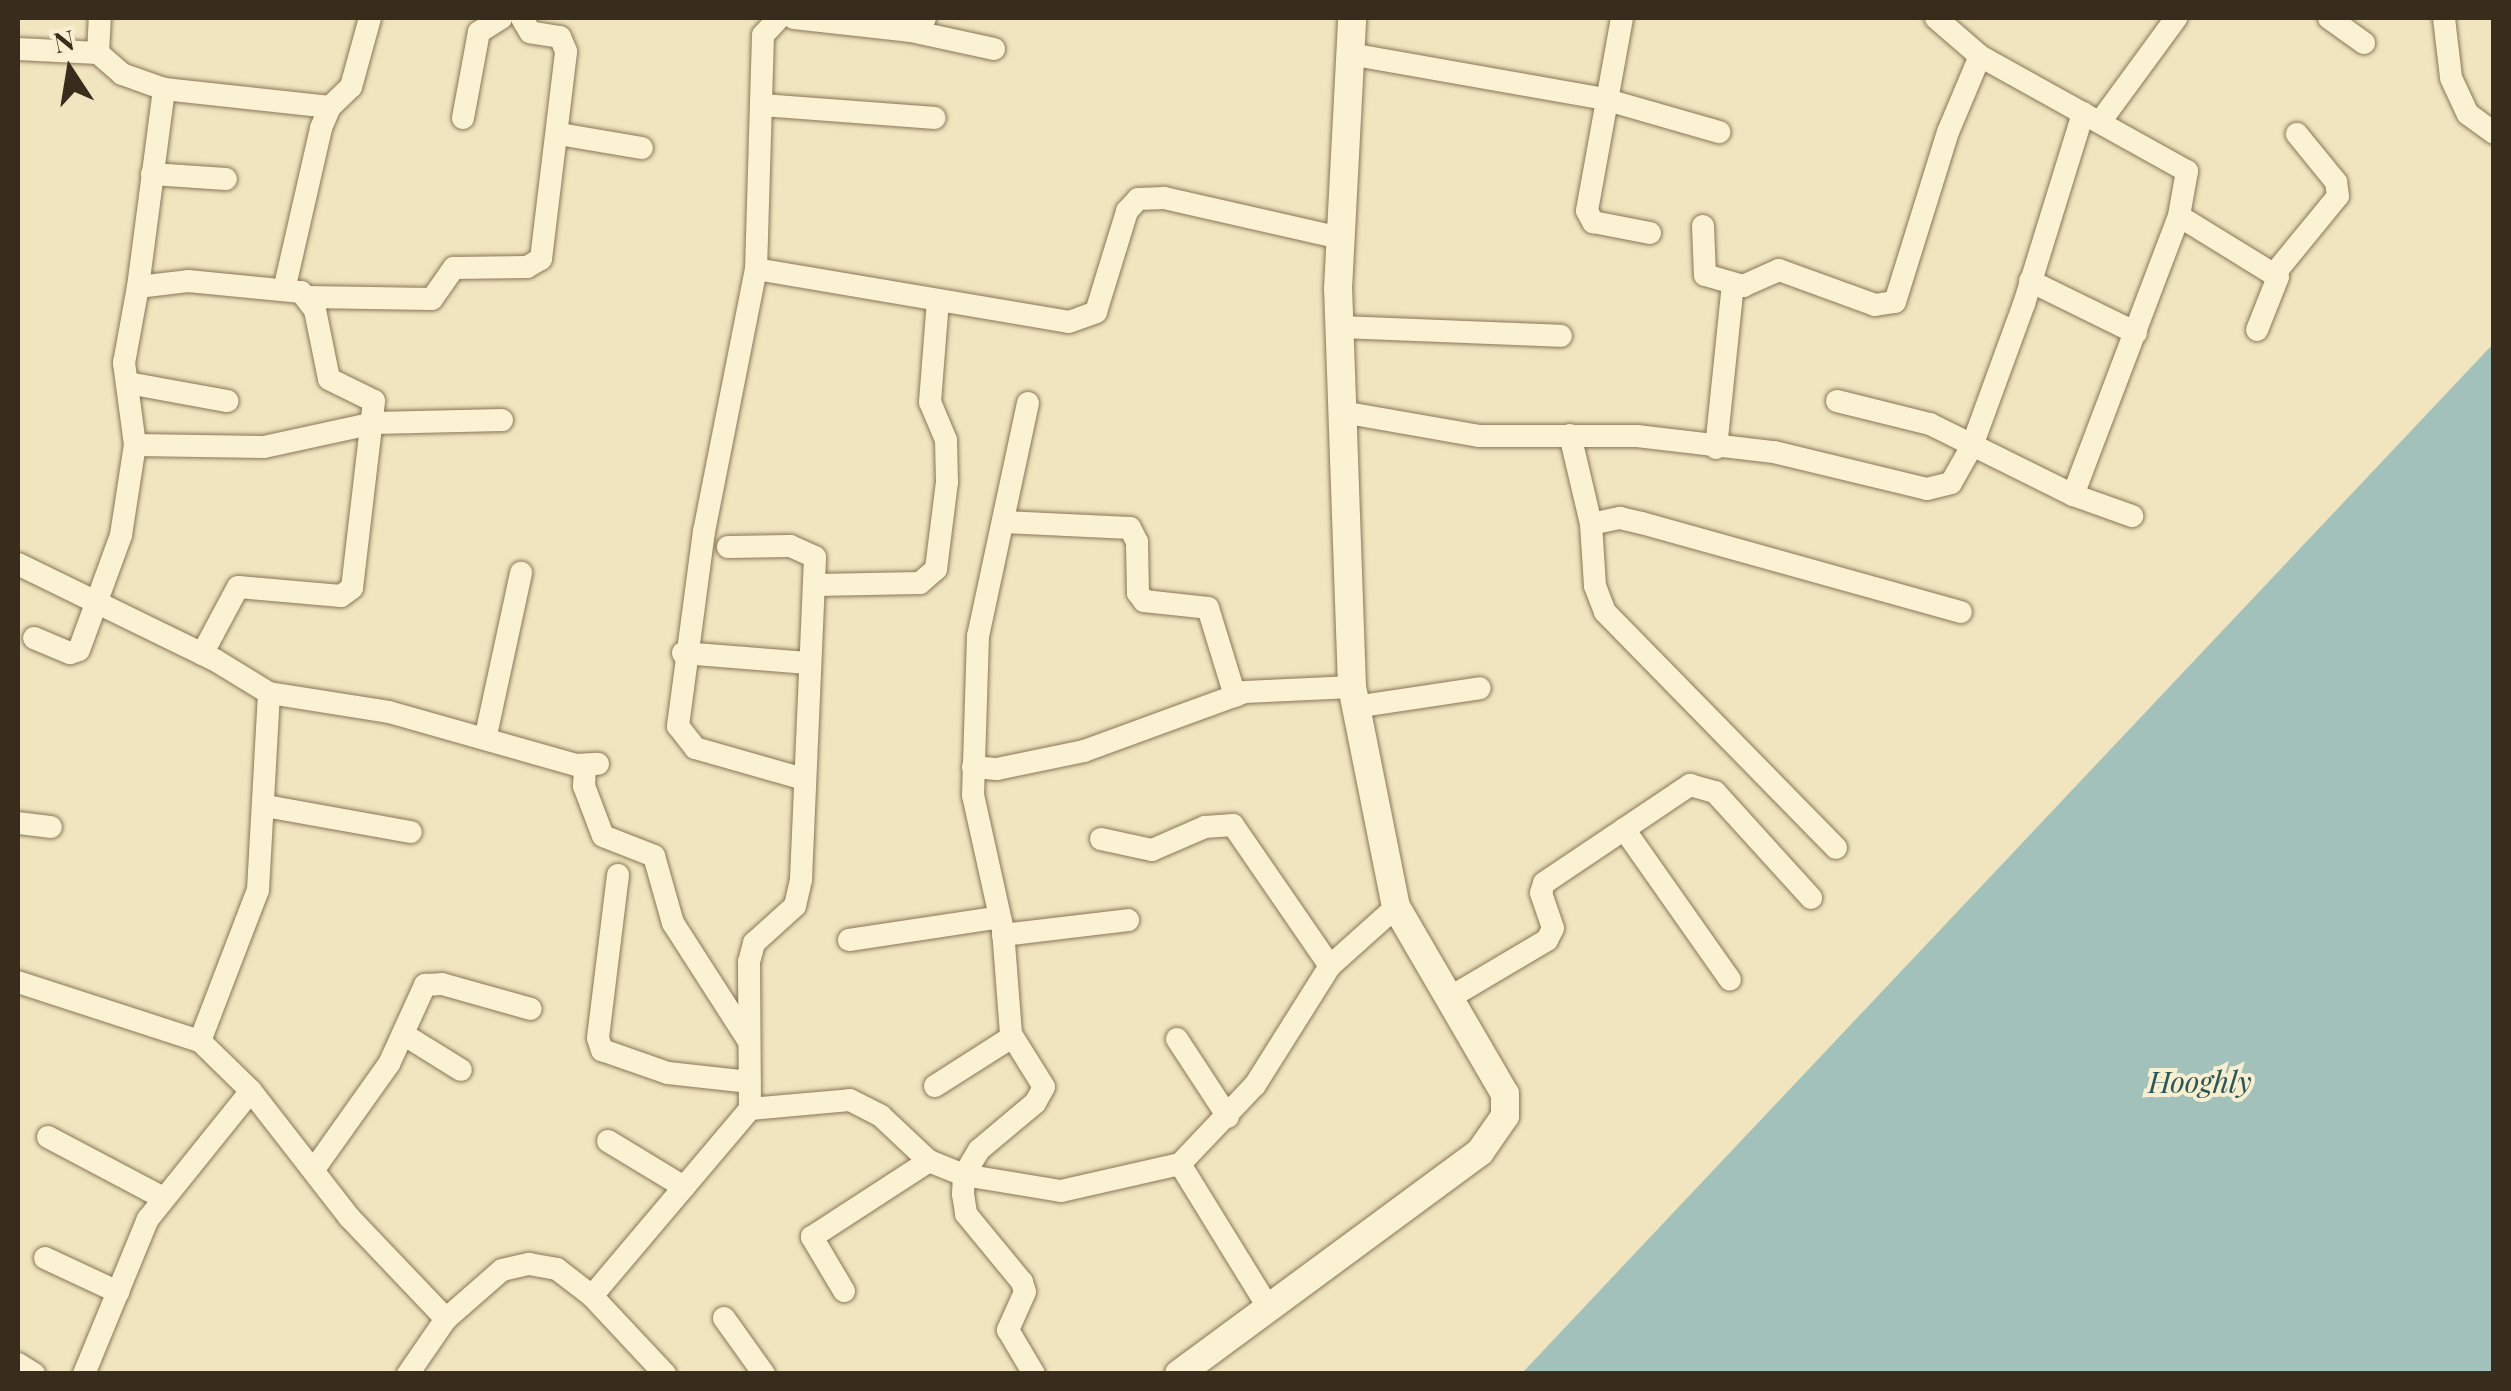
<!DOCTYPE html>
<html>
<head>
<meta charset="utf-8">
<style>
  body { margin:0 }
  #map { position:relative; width:2511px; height:1391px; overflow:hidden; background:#f0e5bf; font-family:"Playfair Display",serif }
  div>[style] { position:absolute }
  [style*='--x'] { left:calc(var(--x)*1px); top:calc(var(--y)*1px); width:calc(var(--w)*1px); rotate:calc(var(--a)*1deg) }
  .water>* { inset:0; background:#a2c1bb }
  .roads { filter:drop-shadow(0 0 2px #897657) drop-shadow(0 0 2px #897657) }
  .minor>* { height:22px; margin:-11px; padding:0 11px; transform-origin:11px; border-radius:11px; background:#faf2d2 }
  .tertiary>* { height:28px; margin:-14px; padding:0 14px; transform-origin:14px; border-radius:14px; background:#faf2d2 }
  span { translate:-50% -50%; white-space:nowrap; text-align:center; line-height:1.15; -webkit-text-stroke:8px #f7efcf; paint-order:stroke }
  .water-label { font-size:30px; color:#2a5758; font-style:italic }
  .frame { position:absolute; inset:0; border:20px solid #382c1c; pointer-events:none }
  .north { position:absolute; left:20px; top:20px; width:100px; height:100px; -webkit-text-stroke:8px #f7efcf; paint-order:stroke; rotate:348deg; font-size:28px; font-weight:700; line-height:40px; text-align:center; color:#382c1c }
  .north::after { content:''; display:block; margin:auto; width:35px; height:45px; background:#382c1c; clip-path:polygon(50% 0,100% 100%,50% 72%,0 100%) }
</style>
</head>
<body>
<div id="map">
  <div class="water">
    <div style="clip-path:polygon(2493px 344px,2493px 1373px,1522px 1373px)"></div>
  </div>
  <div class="roads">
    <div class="minor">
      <div style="--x:779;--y:18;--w:23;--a:133"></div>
      <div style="--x:763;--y:35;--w:234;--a:91.7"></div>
      <div style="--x:756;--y:269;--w:267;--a:101.2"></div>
      <div style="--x:704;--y:531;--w:197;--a:97.6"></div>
      <div style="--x:678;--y:726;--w:28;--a:52"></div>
      <div style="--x:695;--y:748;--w:113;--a:15.9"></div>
      <div style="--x:794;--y:18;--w:118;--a:6.3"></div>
      <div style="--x:911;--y:31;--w:19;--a:-43"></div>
      <div style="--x:1622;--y:18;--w:196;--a:100.3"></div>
      <div style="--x:1587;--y:211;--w:13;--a:61"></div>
      <div style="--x:1593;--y:222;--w:58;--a:10.9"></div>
      <div style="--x:1936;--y:18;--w:58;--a:40.8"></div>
      <div style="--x:1980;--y:56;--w:237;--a:29.1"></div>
      <div style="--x:2187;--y:171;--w:46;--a:100.1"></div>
      <div style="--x:2179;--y:216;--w:116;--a:31.6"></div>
      <div style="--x:2278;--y:277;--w:57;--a:111.6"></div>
      <div style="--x:2329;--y:18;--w:43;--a:35.5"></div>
      <div style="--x:2444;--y:18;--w:60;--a:83.3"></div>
      <div style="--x:2451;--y:78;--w:40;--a:65"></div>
      <div style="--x:2468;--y:114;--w:32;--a:36"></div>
      <div style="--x:911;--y:31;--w:85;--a:12.2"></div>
      <div style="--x:18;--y:49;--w:80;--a:2.9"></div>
      <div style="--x:98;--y:53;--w:32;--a:41"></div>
      <div style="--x:122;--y:74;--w:45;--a:19.7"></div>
      <div style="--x:164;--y:89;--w:167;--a:6.2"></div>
      <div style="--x:98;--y:53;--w:35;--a:-87"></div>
      <div style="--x:1350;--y:54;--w:258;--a:10"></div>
      <div style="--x:1604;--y:99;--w:120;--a:16"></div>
      <div style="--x:763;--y:105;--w:172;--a:4.3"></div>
      <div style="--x:463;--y:118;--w:87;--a:-79.5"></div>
      <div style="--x:479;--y:32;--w:26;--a:-32"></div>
      <div style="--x:2100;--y:122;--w:129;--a:-53.8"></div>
      <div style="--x:559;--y:134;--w:84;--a:9.6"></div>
      <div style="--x:152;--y:174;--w:74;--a:3.9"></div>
      <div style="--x:1703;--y:226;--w:49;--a:87.7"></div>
      <div style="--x:1705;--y:275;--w:40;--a:16"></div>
      <div style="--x:1743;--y:286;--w:39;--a:-24"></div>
      <div style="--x:1779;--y:270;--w:102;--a:20"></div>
      <div style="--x:1875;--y:305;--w:20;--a:-9"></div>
      <div style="--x:1895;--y:302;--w:178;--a:-72.7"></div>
      <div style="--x:1948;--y:132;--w:82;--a:-67.2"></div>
      <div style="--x:756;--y:269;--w:317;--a:9.6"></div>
      <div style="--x:1069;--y:322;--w:29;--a:-20"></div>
      <div style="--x:1096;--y:312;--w:106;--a:-72.9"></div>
      <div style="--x:1127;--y:211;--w:16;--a:-47"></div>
      <div style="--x:1138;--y:199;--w:26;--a:-2"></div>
      <div style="--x:1164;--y:198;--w:180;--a:12.8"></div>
      <div style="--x:2275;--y:273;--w:99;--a:-50.7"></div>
      <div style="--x:2338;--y:196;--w:14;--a:-98"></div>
      <div style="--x:2336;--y:182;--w:62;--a:-129.1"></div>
      <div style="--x:2030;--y:281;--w:118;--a:26.1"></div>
      <div style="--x:138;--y:287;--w:200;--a:-82.5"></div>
      <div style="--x:284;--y:290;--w:166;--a:-77.1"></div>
      <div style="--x:321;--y:128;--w:23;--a:-67"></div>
      <div style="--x:330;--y:107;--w:29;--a:-44"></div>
      <div style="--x:351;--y:87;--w:72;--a:-74.6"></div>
      <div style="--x:308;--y:297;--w:124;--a:0.9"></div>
      <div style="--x:432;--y:299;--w:38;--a:-55"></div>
      <div style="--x:454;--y:268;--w:73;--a:-0.8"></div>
      <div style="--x:527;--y:267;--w:16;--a:-30"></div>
      <div style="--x:541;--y:259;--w:209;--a:-83.1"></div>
      <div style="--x:566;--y:51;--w:15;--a:-113"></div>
      <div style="--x:560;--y:37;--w:30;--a:-171"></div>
      <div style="--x:530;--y:32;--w:16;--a:-120"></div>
      <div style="--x:1339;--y:327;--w:222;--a:2.3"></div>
      <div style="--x:128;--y:383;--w:101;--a:10.3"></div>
      <div style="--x:1837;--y:401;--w:96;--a:13.9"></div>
      <div style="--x:1930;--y:424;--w:160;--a:26.4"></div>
      <div style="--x:2073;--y:495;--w:298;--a:-69.2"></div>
      <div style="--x:1028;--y:403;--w:238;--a:102.1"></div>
      <div style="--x:978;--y:636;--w:159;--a:91.8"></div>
      <div style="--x:973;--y:795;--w:138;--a:77.5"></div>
      <div style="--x:1003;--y:930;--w:104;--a:85.6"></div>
      <div style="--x:1011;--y:1034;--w:62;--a:58.1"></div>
      <div style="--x:1044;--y:1087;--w:18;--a:119"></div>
      <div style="--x:1035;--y:1103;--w:73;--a:140"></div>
      <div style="--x:979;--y:1150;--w:29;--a:121"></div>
      <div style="--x:964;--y:1175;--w:19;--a:93"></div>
      <div style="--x:963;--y:1194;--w:20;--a:81"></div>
      <div style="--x:966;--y:1214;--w:88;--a:50.5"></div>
      <div style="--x:1022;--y:1282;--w:10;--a:73"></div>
      <div style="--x:1025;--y:1292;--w:42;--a:114.1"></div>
      <div style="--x:1008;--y:1330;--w:51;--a:59.4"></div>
      <div style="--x:1342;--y:412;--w:140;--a:9.9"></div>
      <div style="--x:1480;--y:436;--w:157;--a:0"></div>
      <div style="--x:1637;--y:436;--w:138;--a:6.7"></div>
      <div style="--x:1774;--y:452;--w:157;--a:13.6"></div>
      <div style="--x:1927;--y:489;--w:25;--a:-14"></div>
      <div style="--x:1951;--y:483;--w:43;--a:-60.4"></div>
      <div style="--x:1972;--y:446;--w:151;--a:-69.9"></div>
      <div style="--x:2024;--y:304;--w:200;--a:-72.8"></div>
      <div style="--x:1570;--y:435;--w:91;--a:76.7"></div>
      <div style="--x:1591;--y:524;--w:62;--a:86.3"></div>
      <div style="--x:1595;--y:586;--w:28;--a:69"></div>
      <div style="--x:1605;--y:612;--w:330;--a:45.6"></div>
      <div style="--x:135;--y:445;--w:129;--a:0.9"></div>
      <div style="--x:264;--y:447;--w:113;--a:-12.3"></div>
      <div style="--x:374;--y:423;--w:128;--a:-1.3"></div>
      <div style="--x:1716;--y:448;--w:165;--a:-84.1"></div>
      <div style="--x:2073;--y:495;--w:63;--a:19.6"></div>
      <div style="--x:1004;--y:522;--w:126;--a:2.7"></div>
      <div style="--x:1130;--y:528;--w:16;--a:63"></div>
      <div style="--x:1137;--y:542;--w:51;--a:88.9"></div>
      <div style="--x:1138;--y:593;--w:10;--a:53"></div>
      <div style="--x:1144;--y:601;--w:64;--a:6.2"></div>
      <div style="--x:1208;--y:608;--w:92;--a:72.9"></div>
      <div style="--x:1591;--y:524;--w:30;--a:-12"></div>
      <div style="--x:1620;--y:518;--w:23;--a:13"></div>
      <div style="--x:1642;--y:523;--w:331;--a:15.6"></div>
      <div style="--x:18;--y:564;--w:219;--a:26"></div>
      <div style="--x:215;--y:660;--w:63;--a:31.4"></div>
      <div style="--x:269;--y:693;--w:121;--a:9"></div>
      <div style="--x:389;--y:712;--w:194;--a:15.8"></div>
      <div style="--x:576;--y:765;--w:22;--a:-3"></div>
      <div style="--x:816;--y:585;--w:104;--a:-1.1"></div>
      <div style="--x:920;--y:583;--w:21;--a:-41"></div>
      <div style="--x:936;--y:569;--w:88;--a:-82.8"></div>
      <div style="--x:947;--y:482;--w:42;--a:-91.4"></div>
      <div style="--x:946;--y:440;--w:41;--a:-112.8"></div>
      <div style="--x:930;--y:402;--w:101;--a:-85.5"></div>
      <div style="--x:34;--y:638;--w:39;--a:23"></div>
      <div style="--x:70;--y:653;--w:9;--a:-18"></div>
      <div style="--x:79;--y:650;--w:122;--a:-69.9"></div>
      <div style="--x:121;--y:535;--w:91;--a:-81.2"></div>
      <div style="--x:135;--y:445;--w:83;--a:-97.6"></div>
      <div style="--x:124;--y:363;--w:77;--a:-79.6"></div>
      <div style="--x:138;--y:287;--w:50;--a:-6.8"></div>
      <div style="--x:188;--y:281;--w:114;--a:5.6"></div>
      <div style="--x:301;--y:292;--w:23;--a:52"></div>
      <div style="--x:315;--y:310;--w:70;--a:78.5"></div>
      <div style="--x:329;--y:379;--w:50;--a:26.1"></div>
      <div style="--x:374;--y:401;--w:188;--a:96.7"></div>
      <div style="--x:352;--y:588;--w:14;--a:144"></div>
      <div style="--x:341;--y:596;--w:103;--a:-175"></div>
      <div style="--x:238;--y:587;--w:76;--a:118.2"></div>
      <div style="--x:683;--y:653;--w:125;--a:4.6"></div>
      <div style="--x:1355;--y:707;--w:126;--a:-8.6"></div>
      <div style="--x:486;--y:735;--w:166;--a:-77.8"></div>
      <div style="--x:585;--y:767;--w:19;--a:93"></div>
      <div style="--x:584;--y:786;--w:53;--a:69.2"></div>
      <div style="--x:603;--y:836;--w:55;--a:21.4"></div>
      <div style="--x:654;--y:856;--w:70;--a:74.2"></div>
      <div style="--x:673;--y:923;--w:139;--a:57.3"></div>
      <div style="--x:973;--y:767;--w:24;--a:5"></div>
      <div style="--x:997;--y:769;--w:89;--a:-11.7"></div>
      <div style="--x:1084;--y:751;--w:171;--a:-20.1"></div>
      <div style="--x:1245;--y:692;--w:107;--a:-2.7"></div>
      <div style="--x:266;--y:806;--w:147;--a:10.2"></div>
      <div style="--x:18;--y:823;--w:33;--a:7"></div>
      <div style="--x:1624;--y:829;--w:184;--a:54.9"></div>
      <div style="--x:1101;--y:839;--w:52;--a:12.2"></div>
      <div style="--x:1152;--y:850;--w:58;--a:-23.5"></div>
      <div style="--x:1205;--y:827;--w:28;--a:-4"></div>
      <div style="--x:1233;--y:825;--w:171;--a:55.5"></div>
      <div style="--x:618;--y:875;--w:164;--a:97"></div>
      <div style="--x:598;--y:1038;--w:13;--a:72"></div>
      <div style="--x:602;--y:1050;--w:70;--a:19.2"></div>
      <div style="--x:668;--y:1073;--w:82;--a:6.3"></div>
      <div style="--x:1003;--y:935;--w:126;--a:-6.8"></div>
      <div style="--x:849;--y:940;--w:148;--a:-8.6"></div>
      <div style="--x:18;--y:982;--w:191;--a:18"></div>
      <div style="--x:200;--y:1041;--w:71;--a:44.4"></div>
      <div style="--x:251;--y:1091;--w:160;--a:52.1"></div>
      <div style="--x:349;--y:1217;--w:141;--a:46.4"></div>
      <div style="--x:1449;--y:998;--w:114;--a:-30.6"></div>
      <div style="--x:1547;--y:940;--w:13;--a:-63"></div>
      <div style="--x:1553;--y:928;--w:37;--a:-109"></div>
      <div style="--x:1541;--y:893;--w:10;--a:-73"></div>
      <div style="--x:1544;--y:883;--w:176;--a:-33.9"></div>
      <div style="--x:1690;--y:785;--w:26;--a:16"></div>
      <div style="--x:1715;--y:792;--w:143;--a:47.8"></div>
      <div style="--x:403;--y:1034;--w:68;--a:31.8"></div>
      <div style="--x:1177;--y:1039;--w:93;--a:56.8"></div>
      <div style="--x:200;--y:1041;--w:162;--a:-69"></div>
      <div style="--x:258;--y:890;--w:197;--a:-86.8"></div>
      <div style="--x:935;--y:1086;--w:91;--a:-32.5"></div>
      <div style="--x:750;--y:1109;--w:100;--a:-5.1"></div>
      <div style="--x:850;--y:1100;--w:35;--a:27"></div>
      <div style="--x:881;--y:1116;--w:66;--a:43.2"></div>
      <div style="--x:929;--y:1161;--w:38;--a:22"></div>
      <div style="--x:964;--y:1175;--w:98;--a:9.4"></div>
      <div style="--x:1061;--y:1191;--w:122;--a:-12.8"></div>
      <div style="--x:1180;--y:1164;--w:109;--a:-46.5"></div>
      <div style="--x:1255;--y:1085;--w:141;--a:-57.8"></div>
      <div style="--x:1330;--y:966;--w:89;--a:-41.8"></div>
      <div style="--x:48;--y:1137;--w:130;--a:27.9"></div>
      <div style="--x:608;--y:1141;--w:89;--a:31.2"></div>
      <div style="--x:1180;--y:1164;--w:168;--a:58.4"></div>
      <div style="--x:315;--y:1168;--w:128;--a:-54.6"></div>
      <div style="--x:389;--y:1064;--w:87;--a:-65.5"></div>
      <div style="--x:425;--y:985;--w:17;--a:-3"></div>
      <div style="--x:442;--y:984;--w:92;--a:15.7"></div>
      <div style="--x:45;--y:1258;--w:81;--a:25"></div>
      <div style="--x:844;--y:1291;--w:63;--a:-120.7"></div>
      <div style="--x:812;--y:1237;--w:140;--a:-33"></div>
      <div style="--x:592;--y:1296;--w:245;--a:-49.8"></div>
      <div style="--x:750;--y:1109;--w:147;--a:-90.4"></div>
      <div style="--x:749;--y:962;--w:20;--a:-75"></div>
      <div style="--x:754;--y:943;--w:55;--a:-42.1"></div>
      <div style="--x:795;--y:906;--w:28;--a:-77"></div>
      <div style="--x:801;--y:879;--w:322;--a:-87.5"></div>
      <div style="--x:815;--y:557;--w:27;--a:-156"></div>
      <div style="--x:790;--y:546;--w:62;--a:179.1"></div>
      <div style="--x:724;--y:1318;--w:69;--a:54.5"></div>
      <div style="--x:18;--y:1364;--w:19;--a:32"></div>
      <div style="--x:84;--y:1374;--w:168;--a:-67.6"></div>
      <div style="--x:148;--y:1219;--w:164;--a:-51.2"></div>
      <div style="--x:408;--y:1374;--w:67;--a:-55.4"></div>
      <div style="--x:446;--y:1319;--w:74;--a:-41.2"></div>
      <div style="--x:502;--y:1270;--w:28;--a:-13"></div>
      <div style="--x:529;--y:1264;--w:28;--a:10"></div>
      <div style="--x:557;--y:1269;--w:44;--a:37.6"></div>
      <div style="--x:592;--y:1296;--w:107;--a:46.9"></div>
    </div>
    <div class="tertiary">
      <div style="--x:1179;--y:1374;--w:374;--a:-36.4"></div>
      <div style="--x:1480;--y:1152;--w:44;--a:-55.2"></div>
      <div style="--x:1505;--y:1116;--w:22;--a:-90"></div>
      <div style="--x:1505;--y:1094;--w:216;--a:-120.2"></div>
      <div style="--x:1396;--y:907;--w:224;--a:-101.3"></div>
      <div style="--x:1352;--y:687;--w:398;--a:-92"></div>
      <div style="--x:1338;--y:289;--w:271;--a:-87"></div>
    </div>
  </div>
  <div class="water-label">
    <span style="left:2200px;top:1081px">Hooghly</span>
  </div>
  <div class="frame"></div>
  <div class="north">N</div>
</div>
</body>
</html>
